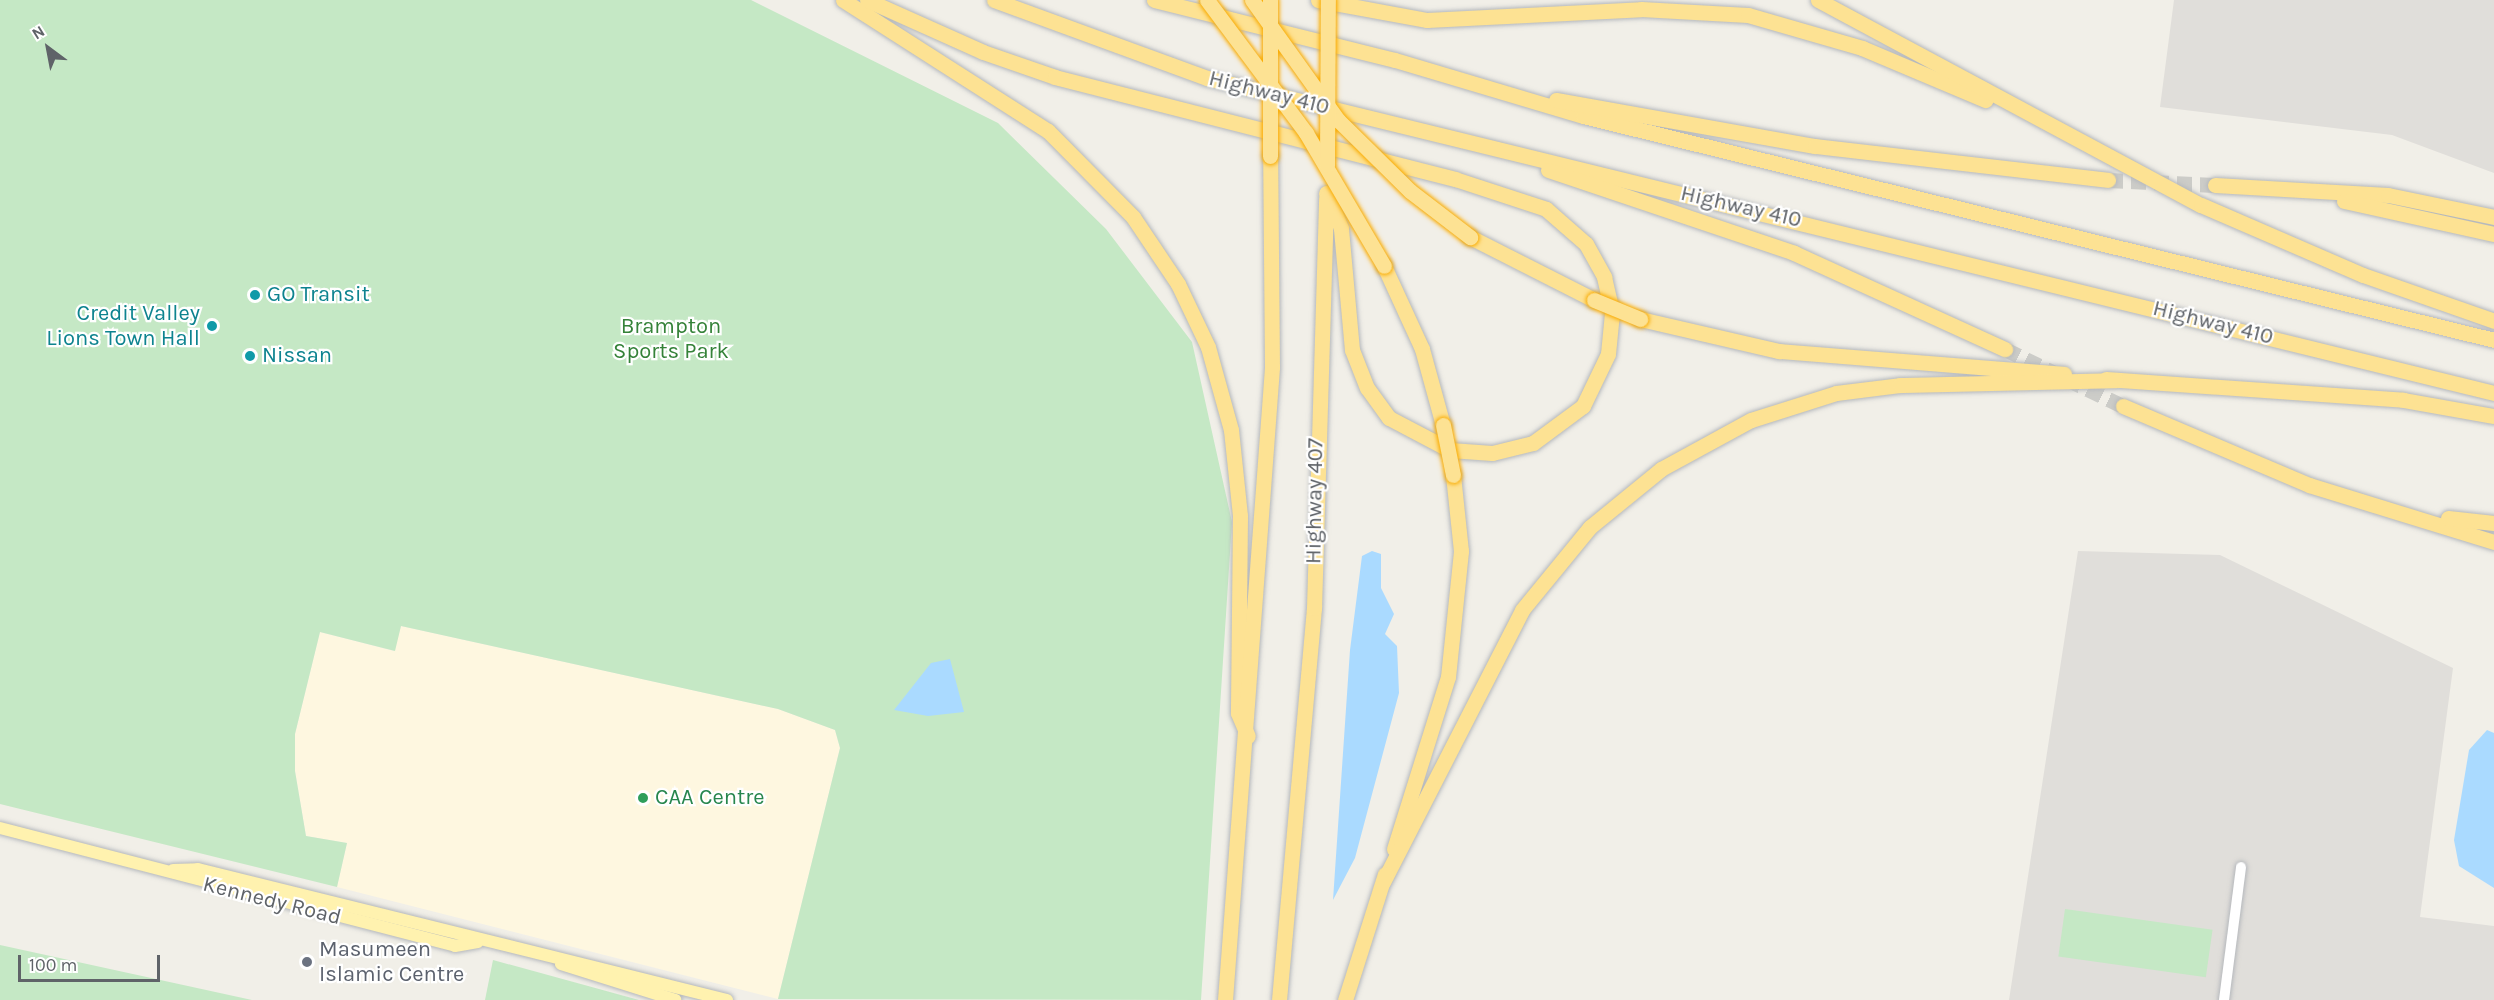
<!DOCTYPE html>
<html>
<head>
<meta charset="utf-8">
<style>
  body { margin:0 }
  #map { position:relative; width:2494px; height:1000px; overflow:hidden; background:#f1efe8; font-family:Karla,sans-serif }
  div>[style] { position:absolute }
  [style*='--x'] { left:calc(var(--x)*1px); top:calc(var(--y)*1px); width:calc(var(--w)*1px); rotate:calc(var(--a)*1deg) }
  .commercial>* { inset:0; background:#fef7e0 }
  .industrial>* { inset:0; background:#e0deda }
  .green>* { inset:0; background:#c5e8c5; transform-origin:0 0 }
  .water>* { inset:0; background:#aadaff }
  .highway-tunnel>* { height:15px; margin-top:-7.5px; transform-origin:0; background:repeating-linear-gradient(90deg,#ccccc8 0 15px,transparent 0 23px) }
  .roads { filter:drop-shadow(0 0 2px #b5b8bc) drop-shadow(0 0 2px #b5b8bc) }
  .minor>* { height:10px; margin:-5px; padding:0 5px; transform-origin:5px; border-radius:5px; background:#fff }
  .major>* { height:12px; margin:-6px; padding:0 6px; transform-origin:6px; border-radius:6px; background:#fff2af }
  .highway>* { height:15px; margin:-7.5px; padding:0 7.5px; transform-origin:7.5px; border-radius:7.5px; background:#fde293 }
  .bridges { filter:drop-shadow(0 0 2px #f9ab00) drop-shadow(0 0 2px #f9ab00) }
  .highway-bridge>* { height:15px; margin:-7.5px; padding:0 7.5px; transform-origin:7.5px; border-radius:7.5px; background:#fde293 }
  .dots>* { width:16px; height:16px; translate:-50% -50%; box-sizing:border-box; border:3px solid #fff; border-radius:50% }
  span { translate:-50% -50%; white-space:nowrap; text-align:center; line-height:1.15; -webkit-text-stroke:4.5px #fff; paint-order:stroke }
  .street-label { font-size:22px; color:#5f6368 }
  .culture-label { font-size:22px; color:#0d838f }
  .left { translate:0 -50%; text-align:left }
  .right { translate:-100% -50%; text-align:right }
  .park-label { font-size:22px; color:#348238 }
  .leisure-label { font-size:22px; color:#27864d }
  .worship-label { font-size:22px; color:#5b616d }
  .north { position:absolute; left:18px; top:18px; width:60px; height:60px; -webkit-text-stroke:4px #fff; paint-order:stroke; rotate:328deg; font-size:16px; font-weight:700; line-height:24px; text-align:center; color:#5f6368 }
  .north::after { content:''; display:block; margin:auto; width:21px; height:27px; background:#5f6368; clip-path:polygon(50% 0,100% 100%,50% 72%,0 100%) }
  .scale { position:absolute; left:18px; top:955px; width:142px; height:27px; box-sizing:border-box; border:3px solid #5f6368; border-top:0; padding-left:8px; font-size:18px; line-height:21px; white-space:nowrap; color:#5f6368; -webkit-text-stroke:4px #fff; paint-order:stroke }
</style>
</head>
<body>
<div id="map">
  <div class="commercial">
    <div style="clip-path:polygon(401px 626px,778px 709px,835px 730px,840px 748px,778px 999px,337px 887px,347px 843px,306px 836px,295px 771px,295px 734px,320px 632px,394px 651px)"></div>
  </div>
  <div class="industrial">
    <div style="clip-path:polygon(2174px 0,2494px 0,2494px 173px,2392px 135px,2160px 107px)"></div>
    <div style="clip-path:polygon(2078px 551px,2220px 555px,2453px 668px,2420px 917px,2494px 926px,2494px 1000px,2009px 1000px)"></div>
  </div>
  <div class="green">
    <div style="clip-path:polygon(0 0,751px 0,998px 123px,1106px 229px,1192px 342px,1232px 522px,1201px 1000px,778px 999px,840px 748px,835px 730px,778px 709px,401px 626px,395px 651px,320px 632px,295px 734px,295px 771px,306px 836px,347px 843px,337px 887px,0 804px)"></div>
    <div style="left:2065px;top:909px;width:149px;height:48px;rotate:8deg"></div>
    <div style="clip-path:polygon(0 945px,252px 1000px,0 1000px)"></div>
    <div style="clip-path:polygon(493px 960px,639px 1000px,485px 1000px)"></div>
  </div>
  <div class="water">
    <div style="clip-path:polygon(1372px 551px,1381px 554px,1381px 588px,1394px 614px,1385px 634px,1397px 646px,1399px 693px,1355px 858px,1333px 900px,1350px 650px,1362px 556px)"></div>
    <div style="clip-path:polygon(950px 659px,964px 712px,928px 716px,894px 710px,931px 663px)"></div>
    <div style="clip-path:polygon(2487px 730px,2494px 733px,2494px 888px,2459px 866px,2454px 840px,2469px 750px)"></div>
  </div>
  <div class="highway-tunnel">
    <div style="--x:2108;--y:180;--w:107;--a:2.7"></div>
    <div style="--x:2005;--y:349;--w:131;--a:25.8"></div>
  </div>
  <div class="roads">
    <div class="minor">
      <div style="--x:2224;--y:1000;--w:134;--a:-82.7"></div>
    </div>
    <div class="major">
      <div style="--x:0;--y:828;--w:470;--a:14.5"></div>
      <div style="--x:455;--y:946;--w:23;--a:-10"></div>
      <div style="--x:173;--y:870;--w:25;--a:-2"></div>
      <div style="--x:198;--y:869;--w:545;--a:13.91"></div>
      <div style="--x:561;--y:964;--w:120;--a:17.5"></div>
    </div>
    <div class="highway">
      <div style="--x:843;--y:0;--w:243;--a:32.6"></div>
      <div style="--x:1048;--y:131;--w:121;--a:45.3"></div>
      <div style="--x:1133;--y:217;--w:81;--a:56.1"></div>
      <div style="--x:1178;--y:284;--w:70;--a:64.5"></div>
      <div style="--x:1208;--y:347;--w:86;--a:74.5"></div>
      <div style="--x:1231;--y:430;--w:86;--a:84"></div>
      <div style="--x:1240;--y:516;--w:197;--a:90.6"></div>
      <div style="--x:1238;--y:713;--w:25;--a:67"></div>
      <div style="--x:867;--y:0;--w:127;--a:24.1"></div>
      <div style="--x:983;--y:52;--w:76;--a:19.1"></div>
      <div style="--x:1055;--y:77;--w:413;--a:14.3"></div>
      <div style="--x:1455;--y:179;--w:96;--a:18.2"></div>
      <div style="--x:1546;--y:209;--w:53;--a:41.2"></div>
      <div style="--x:1586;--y:244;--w:38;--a:61"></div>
      <div style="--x:1604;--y:277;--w:37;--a:77"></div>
      <div style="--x:1612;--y:313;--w:41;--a:95.6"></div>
      <div style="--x:1608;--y:354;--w:58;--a:115.7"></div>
      <div style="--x:1583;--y:406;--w:62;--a:143.5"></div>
      <div style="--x:1533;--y:443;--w:42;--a:166.3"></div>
      <div style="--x:1492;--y:453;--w:42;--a:-175.9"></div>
      <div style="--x:1450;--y:450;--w:69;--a:-152.3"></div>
      <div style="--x:1389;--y:418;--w:37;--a:-126"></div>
      <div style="--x:1367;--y:388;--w:41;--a:-111.5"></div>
      <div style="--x:1352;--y:350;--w:122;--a:-95.2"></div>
      <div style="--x:1341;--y:228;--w:38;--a:-113"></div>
      <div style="--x:994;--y:0;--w:227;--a:20.1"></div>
      <div style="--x:1207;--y:78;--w:1325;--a:13.75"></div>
      <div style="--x:1154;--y:0;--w:248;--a:14"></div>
      <div style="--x:1395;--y:60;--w:196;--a:16.6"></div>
      <div style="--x:1583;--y:116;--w:938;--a:13.81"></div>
      <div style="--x:1318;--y:0;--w:111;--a:10.4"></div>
      <div style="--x:1427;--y:20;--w:214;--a:-2.9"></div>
      <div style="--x:1641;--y:9;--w:107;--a:3.2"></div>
      <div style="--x:1748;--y:15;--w:119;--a:16.1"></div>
      <div style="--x:1862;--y:48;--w:134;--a:22.9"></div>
      <div style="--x:1818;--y:0;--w:434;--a:28.2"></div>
      <div style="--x:2201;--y:205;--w:176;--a:23.4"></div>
      <div style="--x:2363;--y:275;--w:139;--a:19.3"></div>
      <div style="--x:1556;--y:100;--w:263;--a:10.1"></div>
      <div style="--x:1815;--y:146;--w:295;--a:6.6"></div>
      <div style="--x:1548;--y:170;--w:260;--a:18.6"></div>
      <div style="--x:1794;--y:253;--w:232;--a:24.5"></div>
      <div style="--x:2215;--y:185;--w:173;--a:3.3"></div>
      <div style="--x:2388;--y:195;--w:108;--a:11.7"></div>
      <div style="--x:2344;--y:201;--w:154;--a:12.4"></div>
      <div style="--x:1470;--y:237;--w:139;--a:26.9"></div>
      <div style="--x:1384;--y:266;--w:91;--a:65.4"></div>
      <div style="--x:1422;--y:349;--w:79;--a:74.6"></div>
      <div style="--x:1640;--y:319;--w:143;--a:13"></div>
      <div style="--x:1779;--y:351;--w:286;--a:4.6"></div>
      <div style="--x:2106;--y:379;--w:298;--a:4"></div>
      <div style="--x:2403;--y:400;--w:92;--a:10"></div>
      <div style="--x:2123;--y:406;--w:202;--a:23"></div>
      <div style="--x:2309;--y:485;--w:194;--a:17.1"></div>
      <div style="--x:2448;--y:518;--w:46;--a:6.2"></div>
      <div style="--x:1394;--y:849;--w:180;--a:-72.6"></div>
      <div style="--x:1448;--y:677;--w:127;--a:-84.1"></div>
      <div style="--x:1461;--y:551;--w:76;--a:-96"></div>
      <div style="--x:1383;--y:882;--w:305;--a:-62.9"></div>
      <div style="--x:1522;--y:610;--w:107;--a:-50.7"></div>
      <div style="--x:1590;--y:527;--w:92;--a:-39.2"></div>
      <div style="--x:1661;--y:469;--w:102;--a:-28.6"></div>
      <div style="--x:1751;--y:420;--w:89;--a:-17.6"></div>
      <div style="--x:1836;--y:393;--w:64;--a:-7.1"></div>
      <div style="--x:1900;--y:385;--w:216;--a:-1.3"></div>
      <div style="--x:1225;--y:1000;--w:635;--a:-85.75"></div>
      <div style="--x:1272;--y:367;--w:211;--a:-90.5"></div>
      <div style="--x:1279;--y:1000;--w:394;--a:-84.9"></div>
      <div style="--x:1314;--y:608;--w:410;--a:-88.3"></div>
      <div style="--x:1345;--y:1000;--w:132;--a:-72.4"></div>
    </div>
  </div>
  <div class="bridges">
    <div class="highway-bridge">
      <div style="--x:1207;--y:0;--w:166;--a:53.3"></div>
      <div style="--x:1306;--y:133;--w:154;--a:59.6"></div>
      <div style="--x:1252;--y:0;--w:148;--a:54.4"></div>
      <div style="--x:1338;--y:120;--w:101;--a:44.6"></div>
      <div style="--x:1410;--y:191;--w:76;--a:37.5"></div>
      <div style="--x:1270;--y:0;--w:156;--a:90"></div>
      <div style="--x:1327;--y:165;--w:165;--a:-89.7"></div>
      <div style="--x:1594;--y:300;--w:50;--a:22.4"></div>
      <div style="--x:1443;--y:425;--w:51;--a:78.7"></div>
    </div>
  </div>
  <div class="dots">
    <div style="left:255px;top:295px;background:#0f9aa8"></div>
    <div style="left:212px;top:326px;background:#0f9aa8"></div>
    <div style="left:250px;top:356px;background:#0f9aa8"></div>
    <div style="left:643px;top:798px;background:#2e9e5b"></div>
    <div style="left:307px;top:962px;background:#6b7280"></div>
  </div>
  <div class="street-label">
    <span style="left:1269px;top:93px;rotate:14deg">Highway 410</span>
    <span style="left:1741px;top:207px;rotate:13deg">Highway 410</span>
    <span style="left:2213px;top:323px;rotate:14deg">Highway 410</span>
    <span style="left:1315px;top:501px;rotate:-89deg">Highway 407</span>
    <span style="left:272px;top:901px;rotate:14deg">Kennedy Road</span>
  </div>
  <div class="culture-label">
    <span class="left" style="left:267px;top:295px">GO Transit</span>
    <span class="right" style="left:200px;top:326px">Credit Valley<br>Lions Town Hall</span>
    <span class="left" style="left:262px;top:356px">Nissan</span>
  </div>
  <div class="park-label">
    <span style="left:671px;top:339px">Brampton<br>Sports Park</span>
  </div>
  <div class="leisure-label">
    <span class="left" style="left:655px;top:798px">CAA Centre</span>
  </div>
  <div class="worship-label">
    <span class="left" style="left:319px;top:962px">Masumeen<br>Islamic Centre</span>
  </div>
  <div class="north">N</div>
  <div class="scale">100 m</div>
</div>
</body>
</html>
